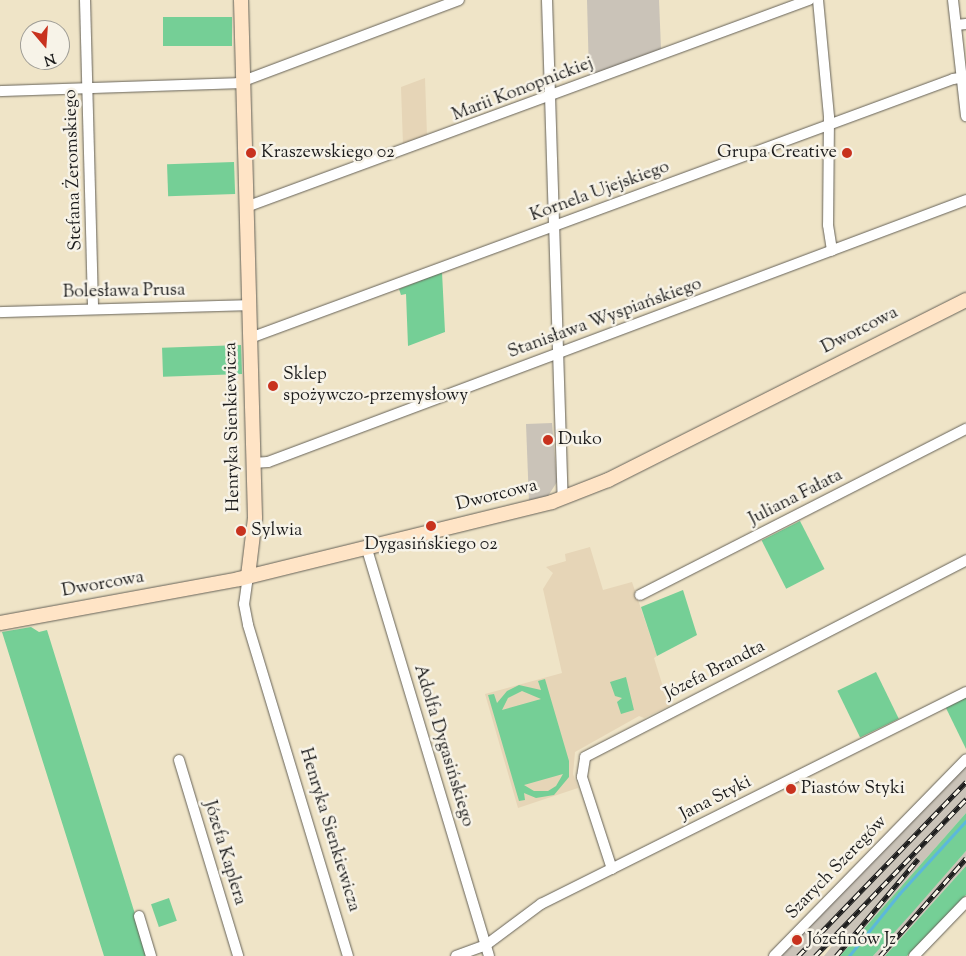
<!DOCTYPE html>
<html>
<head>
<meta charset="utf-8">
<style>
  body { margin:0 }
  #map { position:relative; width:966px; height:956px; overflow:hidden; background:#efe4c7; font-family:"Sorts Mill Goudy",serif }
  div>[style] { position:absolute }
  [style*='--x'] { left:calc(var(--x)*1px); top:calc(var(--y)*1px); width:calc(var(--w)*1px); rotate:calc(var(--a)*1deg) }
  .built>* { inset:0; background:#e6d5b7 }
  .industrial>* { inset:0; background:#cac3b8 }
  .green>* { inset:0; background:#75cf96; transform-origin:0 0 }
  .stream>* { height:2.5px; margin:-1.25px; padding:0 1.25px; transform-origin:1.25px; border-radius:1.25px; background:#5cb8da }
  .roads { filter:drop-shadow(0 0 1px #666258) drop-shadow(0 0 1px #666258) }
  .street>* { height:10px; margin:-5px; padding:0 5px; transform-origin:5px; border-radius:5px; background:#fff }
  .secondary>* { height:14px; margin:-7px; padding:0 7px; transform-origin:7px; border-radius:7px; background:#ffe4c6 }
  .rail>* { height:4.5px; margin-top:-2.25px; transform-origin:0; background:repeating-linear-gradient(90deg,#f7f3e8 0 8px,#1c1c1c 0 16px); box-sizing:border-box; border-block:1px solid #1c1c1c }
  .dots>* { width:14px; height:14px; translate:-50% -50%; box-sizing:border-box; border:2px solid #f7f3e8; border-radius:50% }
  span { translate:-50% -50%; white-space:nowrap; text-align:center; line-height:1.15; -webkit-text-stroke:5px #f7f3e8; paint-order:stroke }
  .street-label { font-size:18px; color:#1c1c1c }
  .poi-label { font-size:18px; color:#1c1c1c }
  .left { translate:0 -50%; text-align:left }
  .right { translate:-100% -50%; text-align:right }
  .north { position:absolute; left:20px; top:20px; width:50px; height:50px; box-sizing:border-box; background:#f7f3e8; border:1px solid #9f9d96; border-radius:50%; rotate:162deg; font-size:14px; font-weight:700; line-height:20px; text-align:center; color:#1c1c1c }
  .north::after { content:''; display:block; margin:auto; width:18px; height:22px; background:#c8321e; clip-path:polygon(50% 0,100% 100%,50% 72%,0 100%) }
</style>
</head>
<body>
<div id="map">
  <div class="built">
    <div style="clip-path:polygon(425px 78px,427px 136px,403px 145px,401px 87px)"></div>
    <div style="clip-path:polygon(590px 547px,603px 590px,632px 582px,657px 656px,654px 658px,669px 706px,644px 718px,639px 716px,575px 752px,573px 774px,578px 788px,518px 808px,485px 694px,562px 673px,543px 589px,553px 573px,546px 567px,566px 561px,565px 554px)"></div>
  </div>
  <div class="industrial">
    <div style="clip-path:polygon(587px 0,659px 0,661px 49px,589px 76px)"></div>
    <div style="clip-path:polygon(552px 423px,557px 482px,548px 496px,529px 502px,526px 424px)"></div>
    <div style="clip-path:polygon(966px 762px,966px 813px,840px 956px,824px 956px,849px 925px,819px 956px,777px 956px)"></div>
    <div style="clip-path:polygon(966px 851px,966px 866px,885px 956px,873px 956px)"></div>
  </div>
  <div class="green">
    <div style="left:232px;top:17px;width:29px;height:69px;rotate:90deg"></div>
    <div style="left:234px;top:162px;width:32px;height:67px;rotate:88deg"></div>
    <div style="clip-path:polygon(442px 272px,445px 332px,408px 346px,406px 294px,401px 295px,399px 289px)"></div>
    <div style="left:241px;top:345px;width:29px;height:79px;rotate:88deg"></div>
    <div style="left:800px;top:521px;width:54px;height:43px;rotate:63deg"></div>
    <div style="clip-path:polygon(683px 590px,697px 635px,657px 656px,641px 607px)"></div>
    <div style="clip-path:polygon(31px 627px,39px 632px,47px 630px,148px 956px,104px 956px,2px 632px)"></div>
    <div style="left:876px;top:672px;width:52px;height:43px;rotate:64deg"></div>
    <div style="clip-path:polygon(626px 677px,634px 710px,621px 714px,617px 702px,622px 698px,615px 696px,610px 682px)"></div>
    <div style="clip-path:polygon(evenodd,545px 679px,569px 761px,569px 777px,554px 795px,536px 798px,524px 793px,525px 800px,519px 801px,488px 695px,494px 694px,497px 703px,507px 691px,519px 685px,541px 690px,538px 681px,545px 679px,522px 691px,541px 699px,502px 710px,508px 698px,522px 691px,545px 679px,563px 774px,556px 786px,548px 791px,534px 791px,524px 785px,563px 774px)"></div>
    <div style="clip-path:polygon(966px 695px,966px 749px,945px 706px)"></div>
    <div style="clip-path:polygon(966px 813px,966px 851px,910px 915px,873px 956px,840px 956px)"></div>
    <div style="clip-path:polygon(966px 866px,966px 895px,907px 956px,885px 956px)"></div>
    <div style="left:169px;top:898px;width:24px;height:19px;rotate:71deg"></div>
  </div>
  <div class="stream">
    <div style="--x:849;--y:956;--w:80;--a:-51.1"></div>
    <div style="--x:899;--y:894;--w:99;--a:-47.5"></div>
  </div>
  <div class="roads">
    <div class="street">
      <div style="--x:85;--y:0;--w:309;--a:88.5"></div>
      <div style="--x:547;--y:0;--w:499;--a:88.2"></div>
      <div style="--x:818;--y:0;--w:118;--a:84.6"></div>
      <div style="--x:829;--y:117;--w:108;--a:90.5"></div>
      <div style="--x:828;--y:225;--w:26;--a:81"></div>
      <div style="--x:953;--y:0;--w:117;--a:83.6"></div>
      <div style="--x:956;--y:25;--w:10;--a:-6"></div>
      <div style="--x:0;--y:91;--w:238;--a:-1.9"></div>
      <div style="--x:238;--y:83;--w:236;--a:-20.6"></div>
      <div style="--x:246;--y:207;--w:600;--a:-20.19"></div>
      <div style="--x:0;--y:312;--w:249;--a:-1.6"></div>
      <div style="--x:250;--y:338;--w:749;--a:-20.22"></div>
      <div style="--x:953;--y:79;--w:13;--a:-9"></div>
      <div style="--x:253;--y:463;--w:15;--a:-4"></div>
      <div style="--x:268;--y:462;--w:746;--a:-20.57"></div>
      <div style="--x:366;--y:546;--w:428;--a:73.3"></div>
      <div style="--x:248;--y:576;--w:28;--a:98"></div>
      <div style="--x:244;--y:604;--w:21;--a:79"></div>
      <div style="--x:248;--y:625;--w:346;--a:73.2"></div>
      <div style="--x:640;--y:595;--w:366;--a:-27"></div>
      <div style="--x:179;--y:760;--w:205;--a:73.2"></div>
      <div style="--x:612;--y:869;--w:97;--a:-108.1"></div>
      <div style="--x:582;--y:777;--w:20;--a:-81"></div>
      <div style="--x:585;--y:757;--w:429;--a:-27.3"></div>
      <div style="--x:139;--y:916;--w:42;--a:73.3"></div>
      <div style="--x:456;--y:956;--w:32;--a:-20"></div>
      <div style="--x:486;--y:945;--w:69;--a:-36.7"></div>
      <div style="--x:541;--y:904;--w:475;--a:-26.5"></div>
      <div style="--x:774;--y:956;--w:275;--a:-45.7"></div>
      <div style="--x:914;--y:956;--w:75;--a:-46.1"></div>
    </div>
    <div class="secondary">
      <div style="--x:241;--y:0;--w:518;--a:88.45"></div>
      <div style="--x:255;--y:518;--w:58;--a:96.9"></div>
      <div style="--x:0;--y:623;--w:243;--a:-10.4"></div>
      <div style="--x:239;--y:579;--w:322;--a:-13.8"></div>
      <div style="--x:552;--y:502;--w:60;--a:-21.4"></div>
      <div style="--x:608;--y:480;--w:401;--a:-26.7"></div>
    </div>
  </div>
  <div class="rail">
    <div style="--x:798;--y:956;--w:242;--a:-46"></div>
    <div style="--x:815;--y:956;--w:218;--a:-46.1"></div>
    <div style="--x:836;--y:956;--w:127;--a:-49.8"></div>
    <div style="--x:880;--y:956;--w:130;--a:-48.7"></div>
  </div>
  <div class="dots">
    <div style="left:251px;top:153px;background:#c8321e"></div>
    <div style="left:847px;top:153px;background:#c8321e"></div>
    <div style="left:273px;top:386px;background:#c8321e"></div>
    <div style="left:548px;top:440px;background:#c8321e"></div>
    <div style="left:431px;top:526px;background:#c8321e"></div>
    <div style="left:241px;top:531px;background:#c8321e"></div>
    <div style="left:791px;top:789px;background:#c8321e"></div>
    <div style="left:797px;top:940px;background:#c8321e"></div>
  </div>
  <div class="street-label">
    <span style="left:523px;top:90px;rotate:-21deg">Marii Konopnickiej</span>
    <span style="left:74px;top:170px;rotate:-92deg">Stefana Żeromskiego</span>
    <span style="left:600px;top:192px;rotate:-20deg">Kornela Ujejskiego</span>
    <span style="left:124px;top:292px;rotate:-1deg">Bolesława Prusa</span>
    <span style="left:605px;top:319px;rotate:-20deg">Stanisława Wyspiańskiego</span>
    <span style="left:860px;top:331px;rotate:-27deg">Dworcowa</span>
    <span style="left:233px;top:427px;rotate:-91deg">Henryka Sienkiewicza</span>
    <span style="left:497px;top:496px;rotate:-14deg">Dworcowa</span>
    <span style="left:796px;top:498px;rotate:-27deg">Juliana Fałata</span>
    <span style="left:103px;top:585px;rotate:-10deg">Dworcowa</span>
    <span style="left:715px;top:671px;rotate:-27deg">Józefa Brandta</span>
    <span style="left:443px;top:746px;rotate:73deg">Adolfa Dygasińskiego</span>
    <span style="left:716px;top:799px;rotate:-27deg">Jana Styki</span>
    <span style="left:329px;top:830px;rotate:73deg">Henryka Sienkiewicza</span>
    <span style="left:224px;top:853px;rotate:73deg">Józefa Kaplera</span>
    <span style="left:837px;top:868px;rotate:-46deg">Szarych Szeregów</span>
  </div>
  <div class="poi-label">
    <span class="left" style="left:261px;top:153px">Kraszewskiego 02</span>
    <span class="right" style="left:837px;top:153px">Grupa Creative</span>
    <span class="left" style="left:283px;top:386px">Sklep<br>spożywczo-przemysłowy</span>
    <span class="left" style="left:558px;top:440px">Duko</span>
    <span class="left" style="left:251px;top:531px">Sylwia</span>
    <span style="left:431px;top:545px">Dygasińskiego 02</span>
    <span class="left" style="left:801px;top:789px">Piastów Styki</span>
    <span class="left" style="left:807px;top:940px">Józefinów Jz</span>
  </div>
  <div class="north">N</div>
</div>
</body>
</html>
